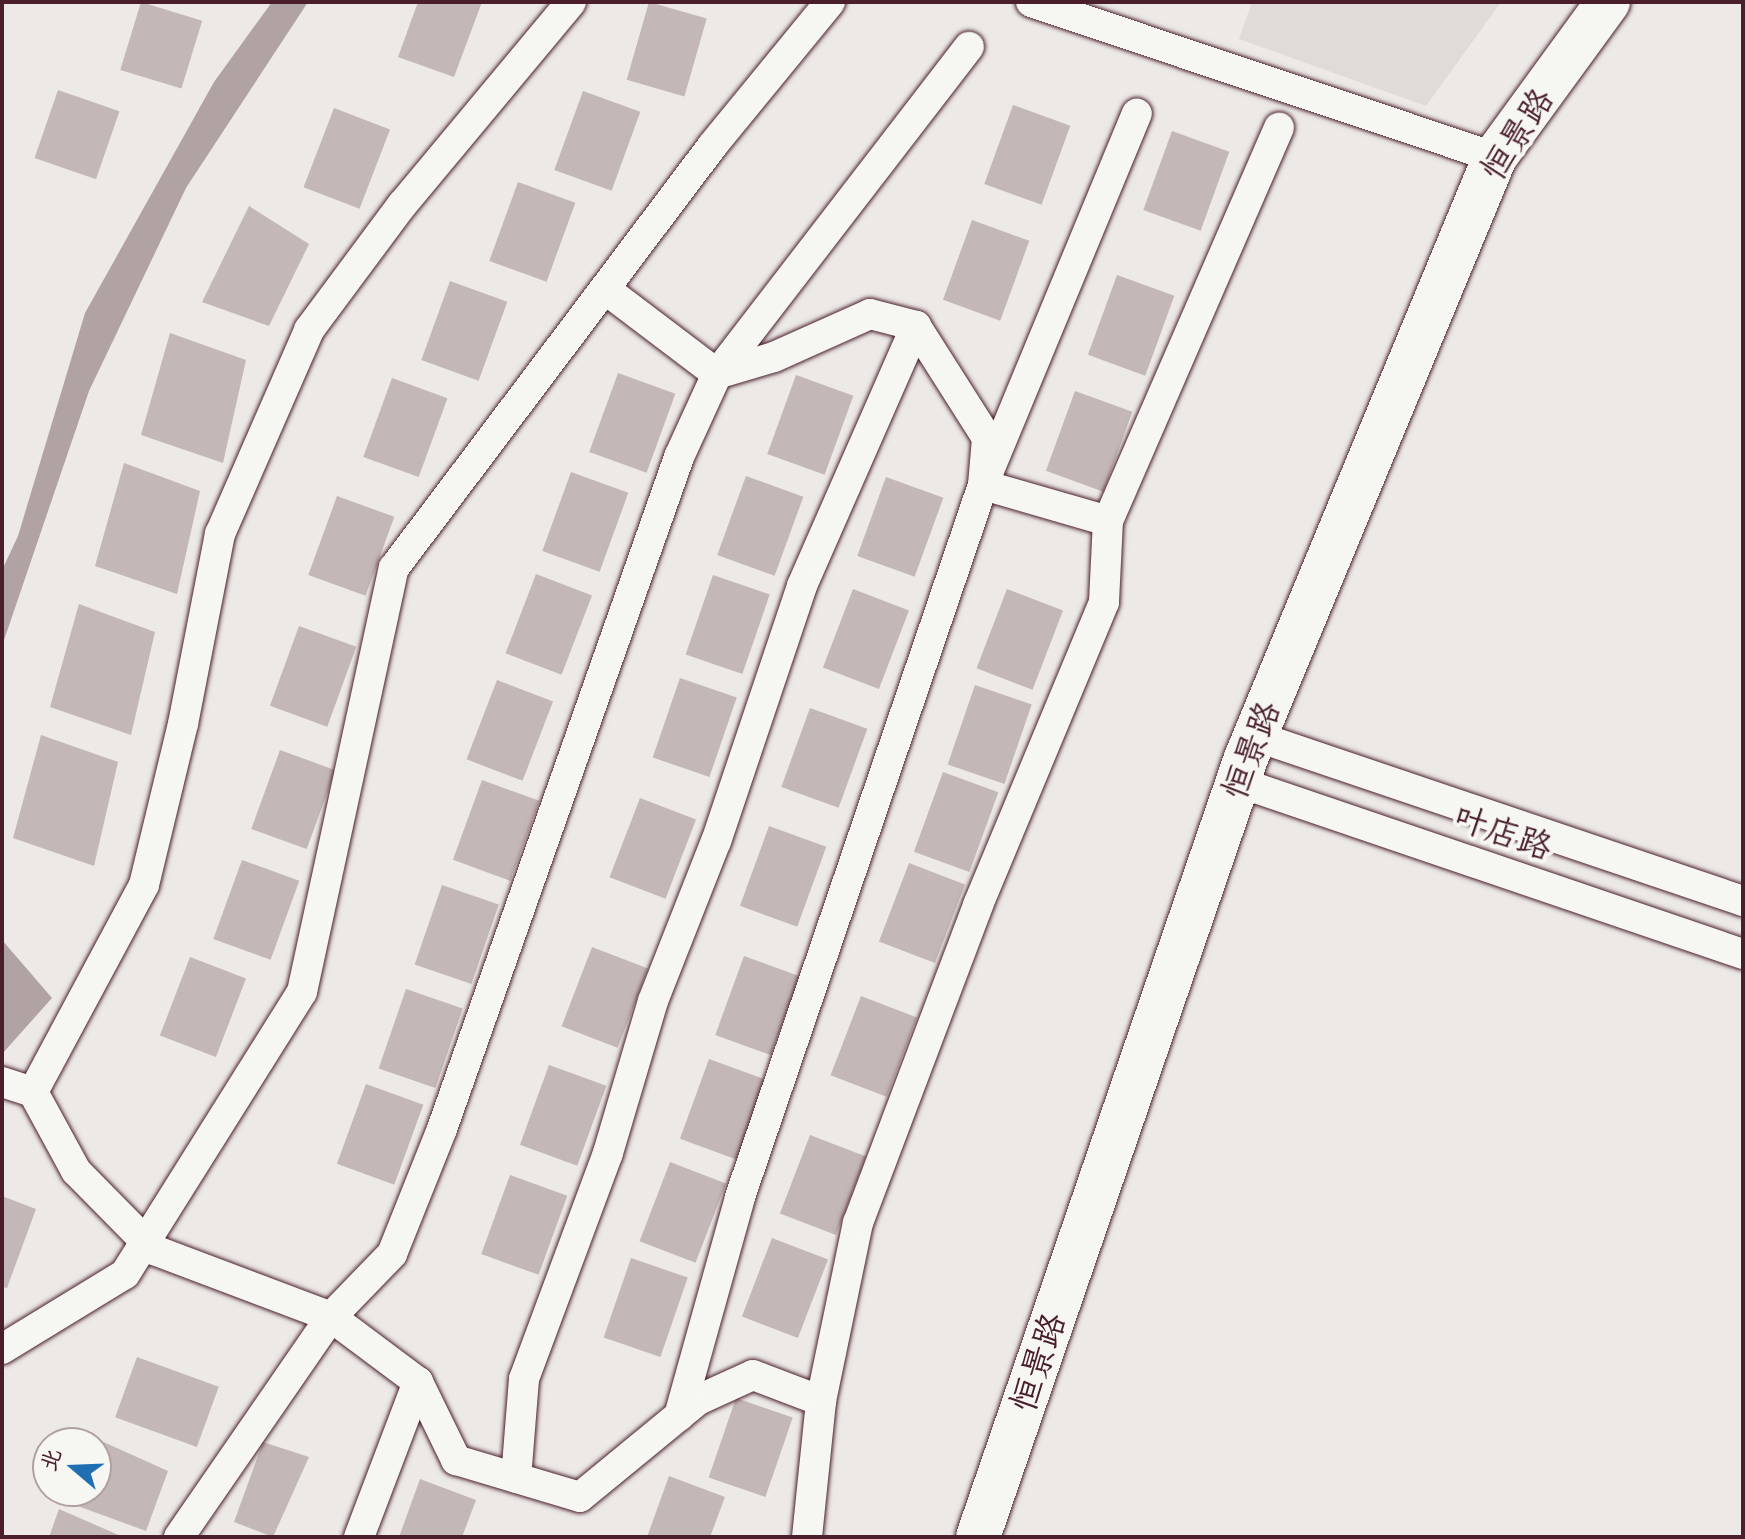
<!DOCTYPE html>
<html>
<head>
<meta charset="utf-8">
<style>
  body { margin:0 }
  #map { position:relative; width:1745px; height:1539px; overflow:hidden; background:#ece9e6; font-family:Itim,"LXGW WenKai TC",sans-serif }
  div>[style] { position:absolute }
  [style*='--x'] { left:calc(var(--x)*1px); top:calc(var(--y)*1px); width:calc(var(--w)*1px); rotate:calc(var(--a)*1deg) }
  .built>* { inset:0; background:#e0dad8 }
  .water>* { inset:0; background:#b1a2a3 }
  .building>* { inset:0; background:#c4b7b7; transform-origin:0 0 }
  .roads { filter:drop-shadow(0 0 2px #4a1f2b) drop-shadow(0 0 2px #4a1f2b) }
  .street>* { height:30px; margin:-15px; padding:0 15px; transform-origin:15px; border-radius:15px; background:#f6f6f2 }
  .secondary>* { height:44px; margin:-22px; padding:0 22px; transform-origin:22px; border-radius:22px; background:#f6f6f2 }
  span { translate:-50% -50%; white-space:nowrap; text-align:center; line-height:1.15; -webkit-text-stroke:8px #f6f6f2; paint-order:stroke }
  .street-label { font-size:34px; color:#4a1f2b }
  .frame { position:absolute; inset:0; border:4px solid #4a1f2b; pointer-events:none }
  .north { position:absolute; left:32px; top:1427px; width:80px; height:80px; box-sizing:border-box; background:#f6f6f2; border:2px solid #b1a0a2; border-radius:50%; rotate:289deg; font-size:22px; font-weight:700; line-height:32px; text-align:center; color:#4a1f2b }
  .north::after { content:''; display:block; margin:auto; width:28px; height:36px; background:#1f6fb2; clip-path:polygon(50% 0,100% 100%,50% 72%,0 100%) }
</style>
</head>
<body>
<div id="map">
  <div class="built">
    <div style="clip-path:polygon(1252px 2px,1501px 2px,1426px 106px,1239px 39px)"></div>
  </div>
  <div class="water">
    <div style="clip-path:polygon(272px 2px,308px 2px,186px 188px,89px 391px,2px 646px,2px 570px,18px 536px,85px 313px,214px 82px)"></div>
    <div style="clip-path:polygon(2px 940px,52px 998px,2px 1054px)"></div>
  </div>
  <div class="building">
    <div style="left:141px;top:2px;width:64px;height:71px;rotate:17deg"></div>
    <div style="clip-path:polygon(418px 2px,482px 2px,454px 77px,398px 57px)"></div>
    <div style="left:649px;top:2px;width:60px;height:81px;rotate:16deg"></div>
    <div style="left:58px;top:90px;width:65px;height:72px;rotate:19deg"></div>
    <div style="left:583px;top:91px;width:61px;height:84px;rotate:20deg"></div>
    <div style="left:1013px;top:105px;width:61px;height:84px;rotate:20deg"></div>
    <div style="left:334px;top:108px;width:60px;height:85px;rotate:21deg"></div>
    <div style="left:1172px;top:131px;width:61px;height:84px;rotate:20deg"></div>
    <div style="left:518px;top:182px;width:61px;height:84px;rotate:20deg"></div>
    <div style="clip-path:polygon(249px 206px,309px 244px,269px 326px,202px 302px)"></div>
    <div style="left:972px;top:220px;width:61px;height:85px;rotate:20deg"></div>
    <div style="left:1117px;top:275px;width:61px;height:85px;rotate:20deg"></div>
    <div style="left:450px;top:281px;width:61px;height:84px;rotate:20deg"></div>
    <div style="clip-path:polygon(170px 333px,246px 360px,223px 463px,141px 435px)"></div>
    <div style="left:618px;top:373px;width:61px;height:84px;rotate:20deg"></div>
    <div style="left:796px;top:375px;width:61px;height:84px;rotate:20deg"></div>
    <div style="left:392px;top:378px;width:59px;height:84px;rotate:20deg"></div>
    <div style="left:1075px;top:391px;width:61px;height:85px;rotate:20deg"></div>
    <div style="clip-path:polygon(124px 463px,200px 491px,177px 594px,95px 566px)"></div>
    <div style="left:571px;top:472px;width:61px;height:84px;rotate:20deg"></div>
    <div style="left:746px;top:476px;width:61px;height:84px;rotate:20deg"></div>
    <div style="left:886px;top:477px;width:61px;height:84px;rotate:20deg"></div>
    <div style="left:337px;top:496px;width:61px;height:84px;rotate:20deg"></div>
    <div style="left:536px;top:574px;width:60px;height:85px;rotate:21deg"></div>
    <div style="left:713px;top:575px;width:60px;height:84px;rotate:19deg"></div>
    <div style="left:853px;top:589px;width:60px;height:84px;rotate:21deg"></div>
    <div style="left:1007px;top:589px;width:60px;height:85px;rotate:21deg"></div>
    <div style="clip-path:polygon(79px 604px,155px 632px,131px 735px,50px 707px)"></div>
    <div style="left:299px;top:626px;width:61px;height:85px;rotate:20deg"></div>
    <div style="left:680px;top:678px;width:60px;height:84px;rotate:19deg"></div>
    <div style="left:497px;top:680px;width:60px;height:85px;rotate:21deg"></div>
    <div style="left:975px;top:685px;width:60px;height:84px;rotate:19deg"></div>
    <div style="left:810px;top:708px;width:61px;height:84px;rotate:20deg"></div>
    <div style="clip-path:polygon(41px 735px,118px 762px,94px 866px,13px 838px)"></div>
    <div style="left:280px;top:750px;width:59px;height:84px;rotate:20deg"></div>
    <div style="left:943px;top:772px;width:59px;height:85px;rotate:20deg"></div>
    <div style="left:482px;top:780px;width:61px;height:85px;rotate:20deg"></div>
    <div style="left:640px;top:798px;width:60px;height:85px;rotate:21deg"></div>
    <div style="left:769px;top:826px;width:61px;height:85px;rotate:20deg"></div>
    <div style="left:242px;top:860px;width:61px;height:84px;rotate:20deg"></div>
    <div style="left:909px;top:863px;width:60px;height:84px;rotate:21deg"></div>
    <div style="left:442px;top:885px;width:60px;height:84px;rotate:19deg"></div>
    <div style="left:592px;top:947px;width:60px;height:85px;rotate:21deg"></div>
    <div style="left:744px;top:956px;width:59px;height:84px;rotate:20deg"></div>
    <div style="left:190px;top:957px;width:60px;height:84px;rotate:21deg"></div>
    <div style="left:406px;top:989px;width:60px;height:84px;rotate:19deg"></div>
    <div style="left:861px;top:996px;width:60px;height:85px;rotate:21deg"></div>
    <div style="left:709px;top:1059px;width:61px;height:85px;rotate:20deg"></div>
    <div style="left:549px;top:1065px;width:61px;height:85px;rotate:20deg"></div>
    <div style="left:366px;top:1084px;width:61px;height:85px;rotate:20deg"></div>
    <div style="left:810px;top:1135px;width:60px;height:84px;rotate:21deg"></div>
    <div style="left:670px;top:1162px;width:60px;height:85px;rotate:21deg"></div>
    <div style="left:510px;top:1175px;width:61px;height:84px;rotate:20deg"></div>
    <div style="clip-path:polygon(2px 1196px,36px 1209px,7px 1288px,2px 1287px)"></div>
    <div style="left:772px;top:1238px;width:60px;height:84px;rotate:21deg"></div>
    <div style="left:631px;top:1258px;width:60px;height:84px;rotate:19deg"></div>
    <div style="left:137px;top:1357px;width:87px;height:64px;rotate:20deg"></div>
    <div style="left:736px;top:1398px;width:60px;height:84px;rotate:19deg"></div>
    <div style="clip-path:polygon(88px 1435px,168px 1471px,146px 1531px,64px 1501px,68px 1491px,96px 1491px,96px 1443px,85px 1443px)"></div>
    <div style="clip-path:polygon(263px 1442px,309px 1457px,273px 1537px,234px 1522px)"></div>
    <div style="clip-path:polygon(669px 1476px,725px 1497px,710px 1537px,647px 1537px)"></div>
    <div style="clip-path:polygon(420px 1479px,476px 1500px,462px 1537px,399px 1537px)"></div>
    <div style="clip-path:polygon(59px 1509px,123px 1537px,49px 1537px)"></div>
  </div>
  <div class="roads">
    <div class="street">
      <div style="--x:1031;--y:2;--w:489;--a:18.5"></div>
      <div style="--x:605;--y:289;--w:141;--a:37.2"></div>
      <div style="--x:717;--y:374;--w:413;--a:-52.4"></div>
      <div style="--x:1108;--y:521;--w:429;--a:-66.5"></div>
      <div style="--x:1255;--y:736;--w:515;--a:18.68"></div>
      <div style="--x:1238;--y:782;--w:533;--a:18.81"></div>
      <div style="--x:2;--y:1082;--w:33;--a:18"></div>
      <div style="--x:33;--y:1092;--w:90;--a:61.4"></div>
      <div style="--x:76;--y:1171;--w:111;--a:45.4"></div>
      <div style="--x:154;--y:1250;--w:189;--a:20.7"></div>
      <div style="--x:331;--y:1317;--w:109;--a:36.8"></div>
      <div style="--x:418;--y:1382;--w:87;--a:64"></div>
      <div style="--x:456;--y:1460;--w:129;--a:16.6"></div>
      <div style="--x:580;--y:1497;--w:153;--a:-39.4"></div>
      <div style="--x:698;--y:1400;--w:60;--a:-24.4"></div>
      <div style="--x:753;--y:1375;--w:73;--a:20.9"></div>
      <div style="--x:33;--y:1092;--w:235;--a:-61.8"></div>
      <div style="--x:144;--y:885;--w:166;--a:-76.4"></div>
      <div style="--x:183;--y:724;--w:194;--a:-79"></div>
      <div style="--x:220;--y:534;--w:223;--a:-66.4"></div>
      <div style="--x:309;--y:330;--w:156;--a:-53.4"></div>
      <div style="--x:402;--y:205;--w:264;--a:-50.2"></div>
      <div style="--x:2;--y:1349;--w:144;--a:-31.4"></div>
      <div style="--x:125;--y:1274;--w:333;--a:-57.9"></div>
      <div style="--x:302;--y:992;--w:434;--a:-77.8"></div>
      <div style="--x:394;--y:568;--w:530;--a:-52.98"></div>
      <div style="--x:713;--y:145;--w:185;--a:-50.7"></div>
      <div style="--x:679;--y:1416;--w:227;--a:-74.4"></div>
      <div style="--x:740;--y:1197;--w:752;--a:-71.16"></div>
      <div style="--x:983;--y:485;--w:47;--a:-85.1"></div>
      <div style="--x:987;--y:438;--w:133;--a:-122.4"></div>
      <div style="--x:179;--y:1537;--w:267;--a:-55.4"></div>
      <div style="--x:331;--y:1317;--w:88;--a:-45.9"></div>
      <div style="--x:392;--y:1254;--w:135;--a:-68.2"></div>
      <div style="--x:442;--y:1129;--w:713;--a:-70.57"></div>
      <div style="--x:679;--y:457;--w:91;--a:-65.4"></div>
      <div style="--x:717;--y:374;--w:59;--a:-16.6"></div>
      <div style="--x:774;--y:357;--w:105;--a:-24.1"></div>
      <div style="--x:870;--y:314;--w:48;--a:14.6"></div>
      <div style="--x:916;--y:326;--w:284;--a:113.7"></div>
      <div style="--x:802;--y:586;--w:269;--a:108.6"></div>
      <div style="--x:716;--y:841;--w:172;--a:111.5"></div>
      <div style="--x:653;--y:1001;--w:159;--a:106.5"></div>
      <div style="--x:608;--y:1153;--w:241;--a:110.4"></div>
      <div style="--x:524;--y:1379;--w:99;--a:94.6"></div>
      <div style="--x:359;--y:1537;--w:166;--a:-69.2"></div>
      <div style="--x:807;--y:1537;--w:137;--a:-84.1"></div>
      <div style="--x:821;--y:1401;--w:182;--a:-78.3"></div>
      <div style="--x:858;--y:1223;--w:340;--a:-69.3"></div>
      <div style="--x:978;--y:905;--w:328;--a:-67.4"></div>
      <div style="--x:1104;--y:602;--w:81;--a:-87.2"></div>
      <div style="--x:1108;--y:521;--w:130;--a:-163.9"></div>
      <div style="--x:983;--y:485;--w:402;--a:-67.5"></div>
    </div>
    <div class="secondary">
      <div style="--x:978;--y:1537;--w:824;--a:-71.02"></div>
      <div style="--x:1246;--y:758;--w:651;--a:-67.5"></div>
      <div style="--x:1495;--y:157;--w:192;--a:-53.9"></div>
    </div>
  </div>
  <div class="street-label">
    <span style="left:1517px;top:134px;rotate:-57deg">恒景路</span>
    <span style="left:1251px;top:750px;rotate:-69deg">恒景路</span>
    <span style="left:1503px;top:832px;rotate:19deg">叶店路</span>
    <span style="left:1038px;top:1362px;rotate:-71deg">恒景路</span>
  </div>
  <div class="frame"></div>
  <div class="north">北</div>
</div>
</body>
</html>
